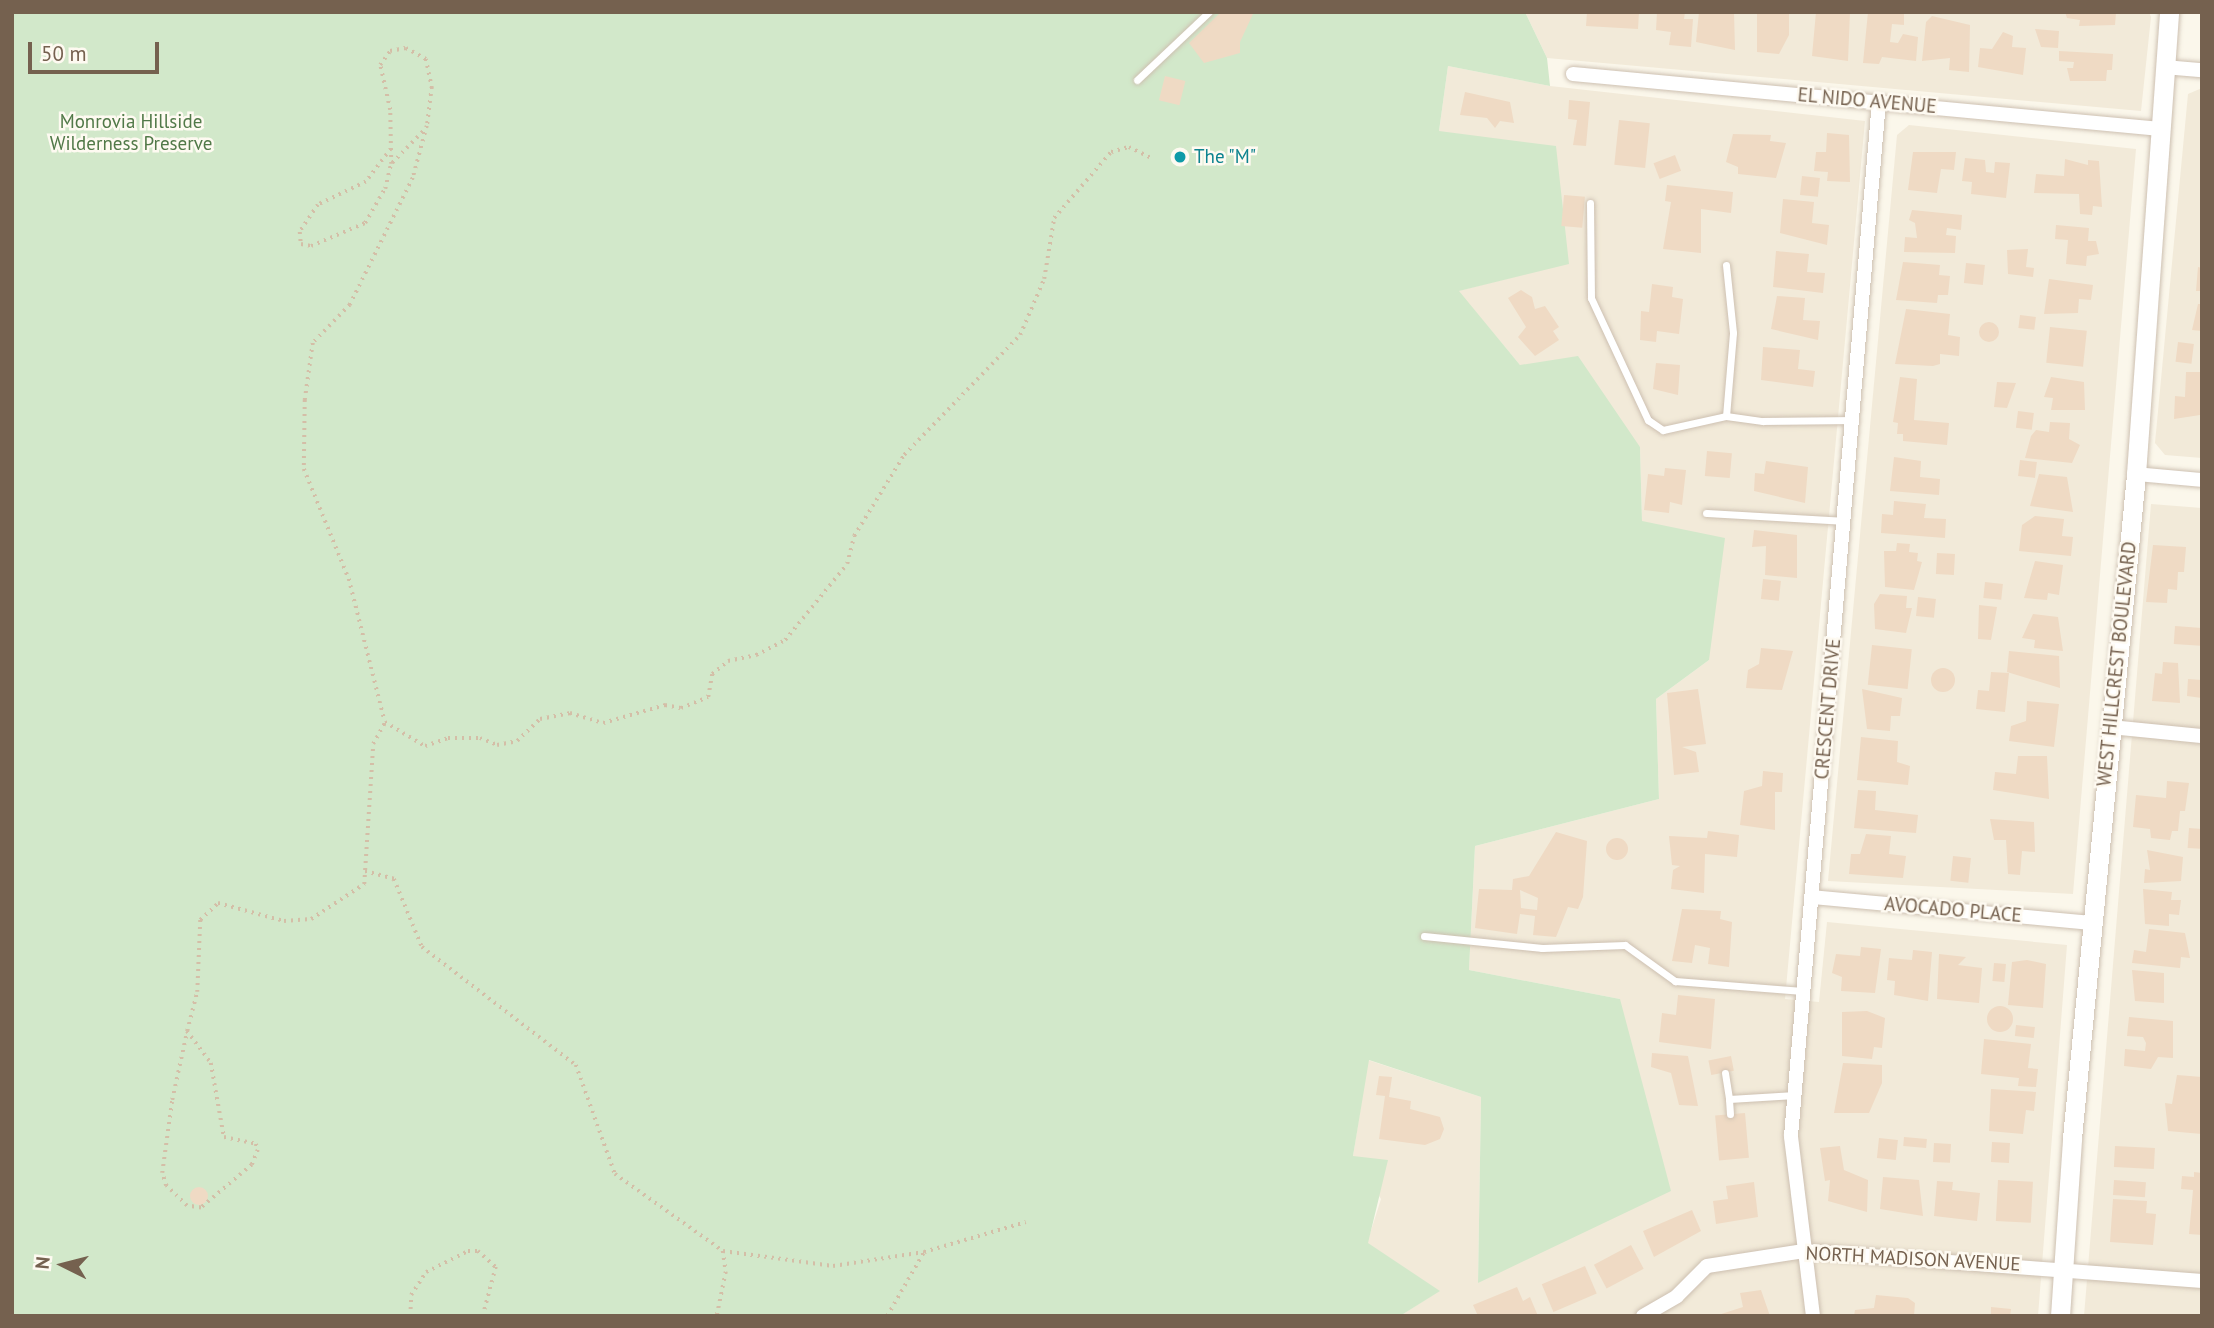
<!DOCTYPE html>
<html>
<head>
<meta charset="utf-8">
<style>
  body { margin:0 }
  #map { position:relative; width:2214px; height:1328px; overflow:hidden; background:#fbf7eb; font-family:"PT Sans",sans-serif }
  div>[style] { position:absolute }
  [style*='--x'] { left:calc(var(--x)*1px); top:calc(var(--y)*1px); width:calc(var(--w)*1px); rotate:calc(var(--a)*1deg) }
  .residential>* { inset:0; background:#f2ead9 }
  .green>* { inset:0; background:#d2e8ca }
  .building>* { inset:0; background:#efdac4; transform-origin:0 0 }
  .round { border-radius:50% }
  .path>* { height:3.5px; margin-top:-1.75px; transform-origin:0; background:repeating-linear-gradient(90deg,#d4bea7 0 2px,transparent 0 7px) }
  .roads { filter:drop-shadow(0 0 2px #cdc0b1) drop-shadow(0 0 2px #cdc0b1) }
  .lane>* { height:7px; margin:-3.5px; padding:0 3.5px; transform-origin:3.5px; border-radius:3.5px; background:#fff }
  .street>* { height:14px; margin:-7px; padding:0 7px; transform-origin:7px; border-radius:7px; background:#fff }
  .secondary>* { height:19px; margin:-9.5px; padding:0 9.5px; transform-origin:9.5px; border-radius:9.5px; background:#fff }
  .dots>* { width:19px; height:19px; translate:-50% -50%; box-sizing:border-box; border:4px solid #fefaf1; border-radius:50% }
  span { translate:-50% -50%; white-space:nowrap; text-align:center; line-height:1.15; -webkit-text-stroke:5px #fefaf1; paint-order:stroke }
  .street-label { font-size:19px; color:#75614f }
  .park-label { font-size:19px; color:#517948 }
  .culture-label { font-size:19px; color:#0d838f }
  .left { translate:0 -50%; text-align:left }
  .frame { position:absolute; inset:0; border:14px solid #75614f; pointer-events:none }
  .north { position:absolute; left:28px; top:1230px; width:70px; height:70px; -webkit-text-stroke:5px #fefaf1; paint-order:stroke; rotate:276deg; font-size:19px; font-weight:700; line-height:28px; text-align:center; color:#75614f }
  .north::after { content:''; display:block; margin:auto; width:24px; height:32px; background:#75614f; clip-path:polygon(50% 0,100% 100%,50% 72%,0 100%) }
  .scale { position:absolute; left:28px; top:42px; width:131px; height:32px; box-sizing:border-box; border:4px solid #75614f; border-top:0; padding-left:9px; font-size:21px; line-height:24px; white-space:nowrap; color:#75614f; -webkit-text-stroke:5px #fefaf1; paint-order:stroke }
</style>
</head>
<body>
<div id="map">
  <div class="residential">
    <div style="clip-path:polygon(1525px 12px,2149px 12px,2151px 17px,2141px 111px,1547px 58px)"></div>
    <div style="clip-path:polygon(1448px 66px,1550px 86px,1865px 121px,1785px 999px,1819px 1002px,1827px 922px,2067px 945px,2038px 1316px,1400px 1316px,1439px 1291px,1367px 1243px,1381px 1199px,1353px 1156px,1368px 1060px,1481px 1097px,1478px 1283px,1620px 999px,1469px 970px,1475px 846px,1659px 799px,1656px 699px,1709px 660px,1642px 521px,1640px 447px,1520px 365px,1458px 291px,1568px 263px,1439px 131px)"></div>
    <div style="clip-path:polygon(2202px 88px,2202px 458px,2165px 455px,2155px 443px,2188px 94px)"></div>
    <div style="clip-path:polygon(1909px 125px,2136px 149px,2073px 894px,1828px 881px,1897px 135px)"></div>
    <div style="clip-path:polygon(2151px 504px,2202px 508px,2202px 1316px,2084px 1316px)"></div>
  </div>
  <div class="green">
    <div style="clip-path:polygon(12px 12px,1525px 12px,1547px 58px,1550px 86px,1448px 66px,1439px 131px,1556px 146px,1569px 264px,1459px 291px,1520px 365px,1578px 356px,1640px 447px,1642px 521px,1725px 538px,1709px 660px,1656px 699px,1659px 799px,1475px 846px,1469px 970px,1620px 999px,1671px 1191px,1478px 1283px,1481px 1097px,1369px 1060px,1353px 1156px,1388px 1160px,1368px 1243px,1440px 1291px,1400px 1316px,12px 1316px)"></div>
  </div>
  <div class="building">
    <div style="clip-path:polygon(1221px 12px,1253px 14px,1240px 42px,1240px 53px,1204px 63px,1189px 43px)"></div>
    <div style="clip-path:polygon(1587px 12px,1639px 12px,1638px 29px,1586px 26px)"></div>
    <div style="clip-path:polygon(1657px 12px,1685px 12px,1684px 19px,1693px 19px,1691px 47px,1669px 45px,1671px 32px,1656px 30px)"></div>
    <div style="clip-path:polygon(1699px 12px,1734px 12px,1735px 50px,1696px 42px)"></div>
    <div style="clip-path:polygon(1757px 12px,1789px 12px,1789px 35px,1779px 54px,1757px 52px)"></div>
    <div style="clip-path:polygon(1816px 12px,1850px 12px,1848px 61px,1812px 56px)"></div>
    <div style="clip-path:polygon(1868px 12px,1904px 12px,1904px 25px,1892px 24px,1890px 42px,1898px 43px,1903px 34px,1918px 37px,1916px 61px,1882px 57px,1879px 64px,1863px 63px)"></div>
    <div style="clip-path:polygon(2065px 12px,2116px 13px,2115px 25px,2079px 26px,2080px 20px,2067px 18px)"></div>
    <div style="clip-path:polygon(1932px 16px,1970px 25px,1969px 72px,1949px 70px,1950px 58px,1922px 61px,1926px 22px)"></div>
    <div style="clip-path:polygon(2035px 29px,2059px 31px,2058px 48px,2041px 47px)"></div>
    <div style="clip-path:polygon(2003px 32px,2013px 36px,2012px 47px,2026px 48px,2023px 75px,1978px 67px,1980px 48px,1992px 49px)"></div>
    <div style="clip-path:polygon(2059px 51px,2113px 54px,2112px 70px,2107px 70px,2106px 81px,2070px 81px,2067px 68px,2073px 68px,2074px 62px,2059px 61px)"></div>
    <div style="left:1165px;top:76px;width:21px;height:25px;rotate:14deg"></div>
    <div style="clip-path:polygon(1465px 92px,1510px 102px,1514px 123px,1500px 121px,1495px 128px,1487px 118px,1460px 115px)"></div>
    <div style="clip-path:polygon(1569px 100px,1590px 102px,1586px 146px,1573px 145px,1577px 120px,1568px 119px)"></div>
    <div style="left:1619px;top:120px;width:31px;height:45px;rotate:6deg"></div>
    <div style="clip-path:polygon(1827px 133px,1849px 135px,1850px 182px,1827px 181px,1828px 172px,1814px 171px,1816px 152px,1826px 152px)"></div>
    <div style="clip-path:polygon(1733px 134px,1771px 135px,1770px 141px,1786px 143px,1776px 178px,1738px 174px,1738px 167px,1726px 162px)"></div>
    <div style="clip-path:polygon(1913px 152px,1956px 152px,1954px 170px,1941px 169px,1937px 193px,1908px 190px)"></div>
    <div style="left:1675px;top:155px;width:17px;height:23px;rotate:69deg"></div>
    <div style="clip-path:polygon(1965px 158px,1985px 160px,1986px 172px,1994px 173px,1995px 162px,2010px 163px,2006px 198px,1971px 194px,1972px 182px,1962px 181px)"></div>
    <div style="clip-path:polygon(2065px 159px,2088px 165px,2088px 160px,2099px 161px,2102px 207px,2093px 206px,2092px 215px,2080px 214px,2079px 194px,2034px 193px,2036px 174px,2064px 176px)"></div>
    <div style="left:1802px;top:176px;width:18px;height:19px;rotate:6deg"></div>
    <div style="clip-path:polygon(1667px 185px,1733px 192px,1731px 213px,1701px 209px,1701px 253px,1663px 249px,1671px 202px,1665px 201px)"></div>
    <div style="left:1564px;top:195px;width:21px;height:31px;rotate:5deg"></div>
    <div style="clip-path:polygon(1783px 199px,1814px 202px,1812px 223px,1829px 225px,1827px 245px,1780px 233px)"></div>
    <div style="clip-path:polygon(1912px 210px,1962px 215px,1961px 230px,1947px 228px,1946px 235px,1956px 236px,1955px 253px,1904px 252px,1905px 237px,1917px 238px,1915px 223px,1909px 220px)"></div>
    <div style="clip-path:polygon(2056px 225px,2089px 228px,2088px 241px,2096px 241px,2099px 254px,2087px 256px,2086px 266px,2066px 264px,2068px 240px,2055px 239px)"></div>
    <div style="clip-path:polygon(2028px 249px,2026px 267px,2034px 268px,2033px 277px,2008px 274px,2007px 250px)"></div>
    <div style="clip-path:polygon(1776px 251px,1809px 254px,1807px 272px,1825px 273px,1823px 293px,1773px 287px)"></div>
    <div style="clip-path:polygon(1903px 262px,1940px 265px,1939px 275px,1950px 276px,1948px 295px,1938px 295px,1937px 303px,1896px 300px)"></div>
    <div style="left:1966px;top:263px;width:19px;height:20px;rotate:6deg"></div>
    <div style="clip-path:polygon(2198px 267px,2202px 268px,2202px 291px,2196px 291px)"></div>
    <div style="clip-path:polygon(2049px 279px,2093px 285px,2091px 300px,2079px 299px,2078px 313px,2044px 314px)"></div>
    <div style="clip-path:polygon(1652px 284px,1673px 287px,1672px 297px,1683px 299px,1679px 334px,1657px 331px,1656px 342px,1640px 340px,1641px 311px,1649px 312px)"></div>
    <div style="clip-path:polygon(1521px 290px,1532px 297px,1535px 309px,1545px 306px,1559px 327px,1553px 331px,1559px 340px,1535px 356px,1518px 337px,1526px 327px,1508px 298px)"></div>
    <div style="clip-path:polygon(1777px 296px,1805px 298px,1803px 320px,1820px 321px,1818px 340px,1771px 329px)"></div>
    <div style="clip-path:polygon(2198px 304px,2202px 304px,2202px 331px,2192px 330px)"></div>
    <div style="clip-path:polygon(1906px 309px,1950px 314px,1948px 335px,1960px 337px,1959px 356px,1940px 354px,1940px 364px,1933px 366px,1895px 364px)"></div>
    <div style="left:2020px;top:315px;width:16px;height:13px;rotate:7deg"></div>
    <div class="round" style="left:1979px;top:322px;width:20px;height:20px"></div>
    <div style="left:2050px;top:327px;width:37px;height:36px;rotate:6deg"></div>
    <div style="left:2178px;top:342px;width:16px;height:20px;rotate:7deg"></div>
    <div style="clip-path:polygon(1763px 347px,1800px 350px,1798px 369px,1815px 371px,1813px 387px,1761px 380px)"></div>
    <div style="clip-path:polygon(1656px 363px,1680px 365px,1678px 395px,1653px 389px)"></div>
    <div style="clip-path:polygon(2186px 372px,2202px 372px,2200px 415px,2174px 419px,2175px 396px,2185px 397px)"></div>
    <div style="clip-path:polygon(1900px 377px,1917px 379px,1914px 420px,1949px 423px,1947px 445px,1903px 441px,1903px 434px,1897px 434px,1898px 423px,1893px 422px)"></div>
    <div style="clip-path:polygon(2051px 377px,2084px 382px,2085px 410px,2051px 410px,2053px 398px,2044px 397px)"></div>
    <div style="clip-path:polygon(1997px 382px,2016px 383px,2007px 408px,1994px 407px)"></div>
    <div style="left:2018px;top:411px;width:16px;height:17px;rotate:7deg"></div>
    <div style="clip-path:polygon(2050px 422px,2070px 423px,2069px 439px,2080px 445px,2072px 463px,2025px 458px,2031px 436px,2036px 430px,2049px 432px)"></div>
    <div style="left:1707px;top:451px;width:25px;height:25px;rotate:5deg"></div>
    <div style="clip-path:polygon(1894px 457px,1921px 461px,1920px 477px,1940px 479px,1939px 495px,1890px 491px)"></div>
    <div style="left:2020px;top:460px;width:17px;height:16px;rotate:7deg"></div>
    <div style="clip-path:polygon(1766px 461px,1808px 467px,1805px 503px,1754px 491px,1755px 473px,1764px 474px)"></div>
    <div style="clip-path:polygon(1665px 468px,1686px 470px,1682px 505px,1670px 502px,1669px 513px,1644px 510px,1648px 474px,1664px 476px)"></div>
    <div style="clip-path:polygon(2039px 474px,2067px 477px,2073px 512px,2030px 506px)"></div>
    <div style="clip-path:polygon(1894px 501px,1926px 504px,1924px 518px,1946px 519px,1945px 538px,1881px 533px,1882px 514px,1893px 515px)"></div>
    <div style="clip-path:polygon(2035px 516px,2064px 519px,2062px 536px,2073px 537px,2071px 556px,2019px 551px,2022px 525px)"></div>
    <div style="clip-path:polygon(1754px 530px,1797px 535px,1797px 578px,1765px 575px,1766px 546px,1752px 547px)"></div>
    <div style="clip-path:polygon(1897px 543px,1910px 544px,1909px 552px,1918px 553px,1917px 561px,1922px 562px,1914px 590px,1885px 587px,1884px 551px,1896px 551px)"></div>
    <div style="clip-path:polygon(2153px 545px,2186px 547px,2184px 572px,2178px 572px,2177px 590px,2168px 589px,2167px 603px,2146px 602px)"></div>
    <div style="left:1937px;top:553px;width:18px;height:21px;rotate:3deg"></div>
    <div style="clip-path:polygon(2035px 561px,2063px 565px,2059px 595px,2048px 593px,2047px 600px,2024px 598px)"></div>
    <div style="left:1763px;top:579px;width:18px;height:20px;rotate:6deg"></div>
    <div style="left:1985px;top:582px;width:18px;height:16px;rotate:6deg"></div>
    <div style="clip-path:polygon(1880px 594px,1907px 596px,1906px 608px,1912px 608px,1906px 633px,1875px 629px,1874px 604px)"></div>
    <div style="left:1918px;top:597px;width:18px;height:19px;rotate:6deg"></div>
    <div style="clip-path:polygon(1979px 605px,1997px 607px,1991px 640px,1978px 639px)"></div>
    <div style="clip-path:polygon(2033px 614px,2058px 617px,2063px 651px,2034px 648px,2035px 640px,2022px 638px)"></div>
    <div style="left:2175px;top:626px;width:27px;height:18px;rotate:4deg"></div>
    <div style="left:1872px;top:645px;width:40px;height:40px;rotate:6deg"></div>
    <div style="clip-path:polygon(1761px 648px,1793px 651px,1782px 690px,1746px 688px,1748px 670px,1759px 664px)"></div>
    <div style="clip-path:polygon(2009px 651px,2059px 656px,2060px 688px,2007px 672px)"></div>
    <div style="clip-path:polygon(2163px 662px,2178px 663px,2180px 703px,2152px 701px,2155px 673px,2162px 674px)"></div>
    <div class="round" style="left:1931px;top:668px;width:24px;height:24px"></div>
    <div style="clip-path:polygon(1991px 672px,2009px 673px,2005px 712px,1976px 709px,1978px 690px,1989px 691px)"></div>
    <div style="clip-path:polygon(2188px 679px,2202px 680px,2202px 698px,2187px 696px)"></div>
    <div style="clip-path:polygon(1698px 689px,1706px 744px,1682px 747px,1696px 752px,1699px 772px,1674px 775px,1667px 693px)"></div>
    <div style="clip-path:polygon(1862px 689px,1902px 698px,1900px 716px,1891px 716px,1890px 731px,1867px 729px)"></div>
    <div style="clip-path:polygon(2027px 701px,2059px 704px,2054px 747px,2009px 741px,2011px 726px,2026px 721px)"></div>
    <div style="clip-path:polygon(1861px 737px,1898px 741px,1897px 762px,1910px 766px,1908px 785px,1857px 780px)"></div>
    <div style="clip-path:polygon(2018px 756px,2047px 756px,2049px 799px,1993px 790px,1995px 772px,2016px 774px)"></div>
    <div style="clip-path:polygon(1763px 771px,1783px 773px,1782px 792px,1775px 792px,1775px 830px,1740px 825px,1744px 791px,1762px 786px)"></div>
    <div style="clip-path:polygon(2167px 781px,2189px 783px,2185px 811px,2180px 811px,2178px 831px,2172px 831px,2170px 840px,2151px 838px,2150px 829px,2133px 827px,2136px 795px,2166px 798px)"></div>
    <div style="clip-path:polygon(1858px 790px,1876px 791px,1875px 810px,1918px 815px,1916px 833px,1854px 828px)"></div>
    <div style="clip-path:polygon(1990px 819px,2034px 822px,2035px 852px,2022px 851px,2020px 875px,2008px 874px,2006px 840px,1994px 840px)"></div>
    <div style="left:2189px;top:828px;width:13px;height:20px;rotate:4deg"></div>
    <div style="clip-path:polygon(1708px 831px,1739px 835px,1737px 857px,1705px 854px,1704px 893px,1671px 889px,1673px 870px,1680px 866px,1672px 865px,1669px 836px,1707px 838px)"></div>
    <div style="clip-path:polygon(evenodd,1556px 832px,1587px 841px,1583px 897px,1578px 909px,1568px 907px,1556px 937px,1533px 935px,1535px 916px,1520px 914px,1517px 934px,1475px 928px,1479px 889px,1512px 890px,1513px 879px,1529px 876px,1556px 832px,1520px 890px,1538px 898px,1537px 910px,1521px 908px,1520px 890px)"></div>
    <div style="clip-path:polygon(1866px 834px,1891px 836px,1889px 854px,1906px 856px,1903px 878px,1849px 874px,1851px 854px,1860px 854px)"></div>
    <div class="round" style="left:1606px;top:838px;width:22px;height:22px"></div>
    <div style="clip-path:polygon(2147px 850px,2183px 857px,2181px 881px,2144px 883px,2145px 869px,2150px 870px)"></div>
    <div style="left:1953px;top:856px;width:18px;height:25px;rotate:6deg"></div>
    <div style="clip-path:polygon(2143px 889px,2172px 892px,2171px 900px,2181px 900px,2179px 915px,2169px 914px,2169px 926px,2145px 924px)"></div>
    <div style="clip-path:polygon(1682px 909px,1721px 911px,1720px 919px,1732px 922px,1729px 967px,1708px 964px,1710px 948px,1695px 945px,1692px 963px,1672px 961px)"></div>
    <div style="clip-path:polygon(2149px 929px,2185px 933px,2190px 958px,2181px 957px,2180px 968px,2132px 963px,2134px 950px,2146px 952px)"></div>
    <div style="clip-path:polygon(1861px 947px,1881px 949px,1875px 993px,1841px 991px,1842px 977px,1832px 973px,1836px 954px,1860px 956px)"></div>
    <div style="clip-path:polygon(1913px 950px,1932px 952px,1928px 1001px,1894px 995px,1895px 981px,1887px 980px,1889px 958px,1912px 960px)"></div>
    <div style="clip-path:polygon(1939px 954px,1966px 957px,1958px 965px,1982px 968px,1979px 1003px,1937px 999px)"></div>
    <div style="clip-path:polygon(2027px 960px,2046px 964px,2043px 1008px,2008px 1005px,2012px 962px)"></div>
    <div style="left:1994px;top:963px;width:12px;height:18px;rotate:5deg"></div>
    <div style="clip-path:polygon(2132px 970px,2164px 973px,2164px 1003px,2135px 1001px)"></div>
    <div style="clip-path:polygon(1678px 995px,1715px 999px,1711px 1049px,1659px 1042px,1662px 1013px,1676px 1015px)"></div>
    <div class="round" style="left:1987px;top:1006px;width:26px;height:26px"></div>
    <div style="clip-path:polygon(1867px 1011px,1885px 1018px,1882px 1048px,1874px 1047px,1872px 1059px,1842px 1056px,1842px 1012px)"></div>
    <div style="clip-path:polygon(2129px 1017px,2173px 1021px,2173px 1058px,2158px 1057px,2151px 1069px,2124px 1066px,2125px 1049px,2145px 1051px,2146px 1043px,2143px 1037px,2127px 1036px)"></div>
    <div style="left:2016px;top:1025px;width:19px;height:11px;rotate:6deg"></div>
    <div style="clip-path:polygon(1984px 1039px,2031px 1044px,2028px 1068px,2038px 1069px,2036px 1087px,2018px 1086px,2019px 1078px,1981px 1074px)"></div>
    <div style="clip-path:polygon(1652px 1053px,1688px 1056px,1698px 1106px,1679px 1105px,1671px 1073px,1651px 1067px)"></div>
    <div style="left:1731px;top:1056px;width:15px;height:23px;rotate:79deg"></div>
    <div style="clip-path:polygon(1843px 1063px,1882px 1065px,1882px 1083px,1869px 1113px,1834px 1113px)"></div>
    <div style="clip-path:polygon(2177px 1075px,2202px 1077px,2202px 1134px,2168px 1131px,2165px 1103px,2172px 1104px)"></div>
    <div style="clip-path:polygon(1379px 1076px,1392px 1077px,1389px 1097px,1411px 1101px,1410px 1109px,1440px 1117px,1444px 1129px,1440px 1139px,1425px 1145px,1379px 1139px,1385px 1096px,1376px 1095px)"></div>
    <div style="clip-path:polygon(1991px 1089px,2036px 1092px,2034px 1111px,2026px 1110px,2023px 1134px,1989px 1131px)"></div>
    <div style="left:1745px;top:1113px;width:45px;height:30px;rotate:85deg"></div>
    <div style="left:1904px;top:1137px;width:23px;height:9px;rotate:5deg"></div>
    <div style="left:1879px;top:1138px;width:19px;height:20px;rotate:6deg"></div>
    <div style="left:1992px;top:1142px;width:18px;height:20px;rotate:3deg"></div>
    <div style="left:1934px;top:1143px;width:17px;height:19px;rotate:3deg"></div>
    <div style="clip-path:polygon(1840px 1146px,1844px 1170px,1868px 1180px,1867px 1212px,1828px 1201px,1830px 1180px,1825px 1181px,1820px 1148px)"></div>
    <div style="left:2115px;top:1146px;width:40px;height:21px;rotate:3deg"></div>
    <div style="clip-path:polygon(2194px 1172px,2202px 1173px,2202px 1235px,2189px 1234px,2193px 1190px,2181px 1189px,2182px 1176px,2194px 1177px)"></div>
    <div style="clip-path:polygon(1883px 1177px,1919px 1180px,1923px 1216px,1880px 1209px)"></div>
    <div style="left:1998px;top:1180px;width:35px;height:41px;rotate:3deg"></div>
    <div style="left:2114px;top:1180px;width:32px;height:15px;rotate:4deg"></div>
    <div style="clip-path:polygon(1937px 1181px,1953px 1182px,1952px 1190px,1980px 1193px,1977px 1221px,1934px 1216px)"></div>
    <div style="clip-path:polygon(1754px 1182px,1758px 1217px,1716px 1224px,1713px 1201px,1728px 1199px,1726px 1186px)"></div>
    <div class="round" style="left:190px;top:1187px;width:18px;height:18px"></div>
    <div style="clip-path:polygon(2113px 1199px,2147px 1201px,2146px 1213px,2156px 1214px,2153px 1245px,2110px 1242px)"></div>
    <div style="clip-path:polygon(1692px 1210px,1701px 1231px,1654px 1257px,1643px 1231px)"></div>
    <div style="left:1631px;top:1245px;width:27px;height:42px;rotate:62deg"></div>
    <div style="left:1585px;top:1266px;width:30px;height:47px;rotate:67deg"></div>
    <div style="clip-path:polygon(1517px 1287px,1523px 1301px,1530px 1297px,1538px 1316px,1478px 1316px,1473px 1305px)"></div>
    <div style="clip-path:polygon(1761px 1290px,1770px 1316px,1715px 1316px,1743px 1307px,1740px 1293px)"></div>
    <div style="clip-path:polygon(1876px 1295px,1908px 1298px,1915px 1303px,1914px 1316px,1854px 1316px,1855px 1310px,1874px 1308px)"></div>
    <div style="clip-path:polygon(1991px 1307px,2011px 1309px,2010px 1316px,1991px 1316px)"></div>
  </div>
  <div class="path">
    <div style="--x:391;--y:149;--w:41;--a:127.1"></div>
    <div style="--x:366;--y:182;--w:53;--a:154.4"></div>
    <div style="--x:318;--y:205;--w:32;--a:124"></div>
    <div style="--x:300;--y:232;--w:12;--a:85"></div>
    <div style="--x:301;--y:244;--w:10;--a:11"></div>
    <div style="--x:311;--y:246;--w:59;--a:-23.1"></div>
    <div style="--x:365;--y:223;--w:39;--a:-60"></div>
    <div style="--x:385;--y:189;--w:26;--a:-77"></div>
    <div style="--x:391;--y:164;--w:54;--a:-91.1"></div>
    <div style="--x:390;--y:110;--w:46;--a:-102.5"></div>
    <div style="--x:380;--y:65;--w:17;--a:-54"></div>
    <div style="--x:390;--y:51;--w:16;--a:-11"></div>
    <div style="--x:406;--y:48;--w:23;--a:29"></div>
    <div style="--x:426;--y:59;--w:29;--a:78"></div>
    <div style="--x:432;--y:87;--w:39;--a:97"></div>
    <div style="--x:427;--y:126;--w:54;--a:105.1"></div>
    <div style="--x:413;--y:178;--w:142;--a:116.4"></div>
    <div style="--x:350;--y:305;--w:53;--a:134.2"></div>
    <div style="--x:313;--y:343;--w:58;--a:98"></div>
    <div style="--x:305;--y:400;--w:69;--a:90.8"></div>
    <div style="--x:304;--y:469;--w:119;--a:67.8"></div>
    <div style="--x:349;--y:579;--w:147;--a:75.9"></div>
    <div style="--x:385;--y:722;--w:47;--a:31"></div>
    <div style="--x:425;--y:746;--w:24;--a:-19"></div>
    <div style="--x:448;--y:738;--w:32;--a:0"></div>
    <div style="--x:480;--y:738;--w:18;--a:22"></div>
    <div style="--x:497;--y:745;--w:20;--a:-11"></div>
    <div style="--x:517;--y:741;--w:32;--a:-44"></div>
    <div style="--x:540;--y:719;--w:31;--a:-11"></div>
    <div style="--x:570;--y:713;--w:34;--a:17"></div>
    <div style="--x:603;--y:723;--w:65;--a:-16.2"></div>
    <div style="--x:665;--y:705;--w:16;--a:11"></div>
    <div style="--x:681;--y:708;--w:29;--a:-22"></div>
    <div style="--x:708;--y:697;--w:23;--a:-80"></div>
    <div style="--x:712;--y:674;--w:21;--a:-39"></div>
    <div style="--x:728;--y:661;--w:29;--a:-12"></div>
    <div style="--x:756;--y:655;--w:33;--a:-27"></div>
    <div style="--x:785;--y:640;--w:98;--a:-50.8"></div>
    <div style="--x:847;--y:564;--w:29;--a:-76"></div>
    <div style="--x:854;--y:536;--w:95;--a:-58.3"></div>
    <div style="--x:904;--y:455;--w:167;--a:-46"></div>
    <div style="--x:1020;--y:335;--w:61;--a:-66.8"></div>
    <div style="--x:1044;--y:279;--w:62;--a:-80.7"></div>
    <div style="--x:1054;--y:218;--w:87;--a:-49.2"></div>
    <div style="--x:1111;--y:152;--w:19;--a:-16"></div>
    <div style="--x:1129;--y:147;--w:25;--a:26"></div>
    <div style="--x:392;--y:163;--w:49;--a:-45.8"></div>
    <div style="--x:365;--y:871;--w:30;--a:15"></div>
    <div style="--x:394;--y:879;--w:74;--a:67.6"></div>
    <div style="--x:422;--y:947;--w:194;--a:37.5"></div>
    <div style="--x:576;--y:1065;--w:116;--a:70.3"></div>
    <div style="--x:615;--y:1174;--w:133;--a:35.5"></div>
    <div style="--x:723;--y:1251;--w:21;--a:82"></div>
    <div style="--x:726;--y:1272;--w:45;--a:101.6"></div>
    <div style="--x:187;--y:1031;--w:40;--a:53"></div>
    <div style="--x:211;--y:1063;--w:75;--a:80"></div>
    <div style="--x:224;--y:1137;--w:33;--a:12"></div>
    <div style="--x:256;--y:1144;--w:6;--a:72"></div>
    <div style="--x:258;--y:1150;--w:16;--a:112"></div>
    <div style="--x:252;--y:1165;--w:67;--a:139.9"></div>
    <div style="--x:201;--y:1208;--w:14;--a:-172"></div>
    <div style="--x:187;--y:1206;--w:29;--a:-136"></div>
    <div style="--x:166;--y:1186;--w:14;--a:-107"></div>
    <div style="--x:162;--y:1173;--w:74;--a:-82.2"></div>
    <div style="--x:172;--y:1100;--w:71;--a:-77.7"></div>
    <div style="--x:187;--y:1031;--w:40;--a:-75.6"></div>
    <div style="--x:197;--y:992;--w:72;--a:-87.6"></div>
    <div style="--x:200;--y:920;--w:25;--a:-43"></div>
    <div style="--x:218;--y:903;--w:68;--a:15.3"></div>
    <div style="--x:284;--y:921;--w:27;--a:-4"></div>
    <div style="--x:311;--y:919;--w:64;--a:-33.4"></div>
    <div style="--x:364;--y:884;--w:140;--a:-86.3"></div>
    <div style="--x:373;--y:744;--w:25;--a:-61"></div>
    <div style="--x:723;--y:1251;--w:111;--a:7.8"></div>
    <div style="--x:833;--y:1266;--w:92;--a:-8.7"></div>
    <div style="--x:410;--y:1316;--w:21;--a:-87"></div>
    <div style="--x:411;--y:1295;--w:27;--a:-57"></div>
    <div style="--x:426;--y:1272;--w:47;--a:-26.6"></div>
    <div style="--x:468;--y:1251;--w:10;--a:0"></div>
    <div style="--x:478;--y:1251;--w:24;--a:42"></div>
    <div style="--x:496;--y:1267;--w:51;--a:104.9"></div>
    <div style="--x:887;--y:1316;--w:74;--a:-60"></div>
    <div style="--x:924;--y:1252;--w:106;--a:-16.4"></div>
  </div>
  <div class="roads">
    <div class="lane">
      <div style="--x:1137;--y:80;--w:99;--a:-43.4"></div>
      <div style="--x:1590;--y:203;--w:95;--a:89.4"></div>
      <div style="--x:1591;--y:298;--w:135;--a:65"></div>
      <div style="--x:1648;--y:420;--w:18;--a:34"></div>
      <div style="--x:1663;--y:430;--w:65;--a:-12.5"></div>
      <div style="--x:1726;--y:265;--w:68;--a:84.1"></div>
      <div style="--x:1733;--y:333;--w:83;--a:94.8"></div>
      <div style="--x:1726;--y:416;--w:37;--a:8"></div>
      <div style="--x:1763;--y:421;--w:89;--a:-0.6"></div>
      <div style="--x:1706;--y:513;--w:137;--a:3.3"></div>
      <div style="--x:1424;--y:936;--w:119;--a:5.8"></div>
      <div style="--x:1542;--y:948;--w:83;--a:-2.1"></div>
      <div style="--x:1625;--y:945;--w:62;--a:35.8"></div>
      <div style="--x:1675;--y:981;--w:128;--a:4.5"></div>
      <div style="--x:1725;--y:1073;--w:26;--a:81"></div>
      <div style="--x:1730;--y:1114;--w:15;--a:-94"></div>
      <div style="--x:1729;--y:1099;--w:66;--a:-3.5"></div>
    </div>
    <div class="street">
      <div style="--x:2164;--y:67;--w:38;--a:5"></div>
      <div style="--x:1573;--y:74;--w:590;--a:5.35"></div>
      <div style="--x:2136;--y:474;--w:66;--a:5.2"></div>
      <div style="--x:2110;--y:727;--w:92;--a:5.6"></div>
      <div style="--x:1812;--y:897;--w:282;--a:5.3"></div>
      <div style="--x:1643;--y:1316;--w:39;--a:-30"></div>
      <div style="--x:1677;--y:1296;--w:42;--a:-45"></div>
      <div style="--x:1707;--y:1266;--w:98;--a:-8.8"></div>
      <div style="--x:1804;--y:1251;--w:399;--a:4.3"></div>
      <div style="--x:1813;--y:1316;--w:181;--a:-97"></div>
      <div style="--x:1791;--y:1136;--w:1038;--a:-85.14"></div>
    </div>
    <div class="secondary">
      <div style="--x:2060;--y:1316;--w:178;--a:-86.1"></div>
      <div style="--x:2072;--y:1138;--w:667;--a:-84.49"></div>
      <div style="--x:2136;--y:474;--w:463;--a:-85.9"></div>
    </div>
  </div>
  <div class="dots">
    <div style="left:1180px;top:157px;background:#0f9aa8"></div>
  </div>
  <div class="street-label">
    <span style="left:1867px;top:101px;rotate:5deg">EL NIDO AVENUE</span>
    <span style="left:2117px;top:664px;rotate:-84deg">WEST HILLCREST BOULEVARD</span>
    <span style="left:1828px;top:709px;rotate:-85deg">CRESCENT DRIVE</span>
    <span style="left:1953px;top:910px;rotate:5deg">AVOCADO PLACE</span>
    <span style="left:1913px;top:1259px;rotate:3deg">NORTH MADISON AVENUE</span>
  </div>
  <div class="park-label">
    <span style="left:131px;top:133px">Monrovia Hillside<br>Wilderness Preserve</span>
  </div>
  <div class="culture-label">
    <span class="left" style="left:1194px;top:157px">The "M"</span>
  </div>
  <div class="frame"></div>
  <div class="north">N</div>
  <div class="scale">50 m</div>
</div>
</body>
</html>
